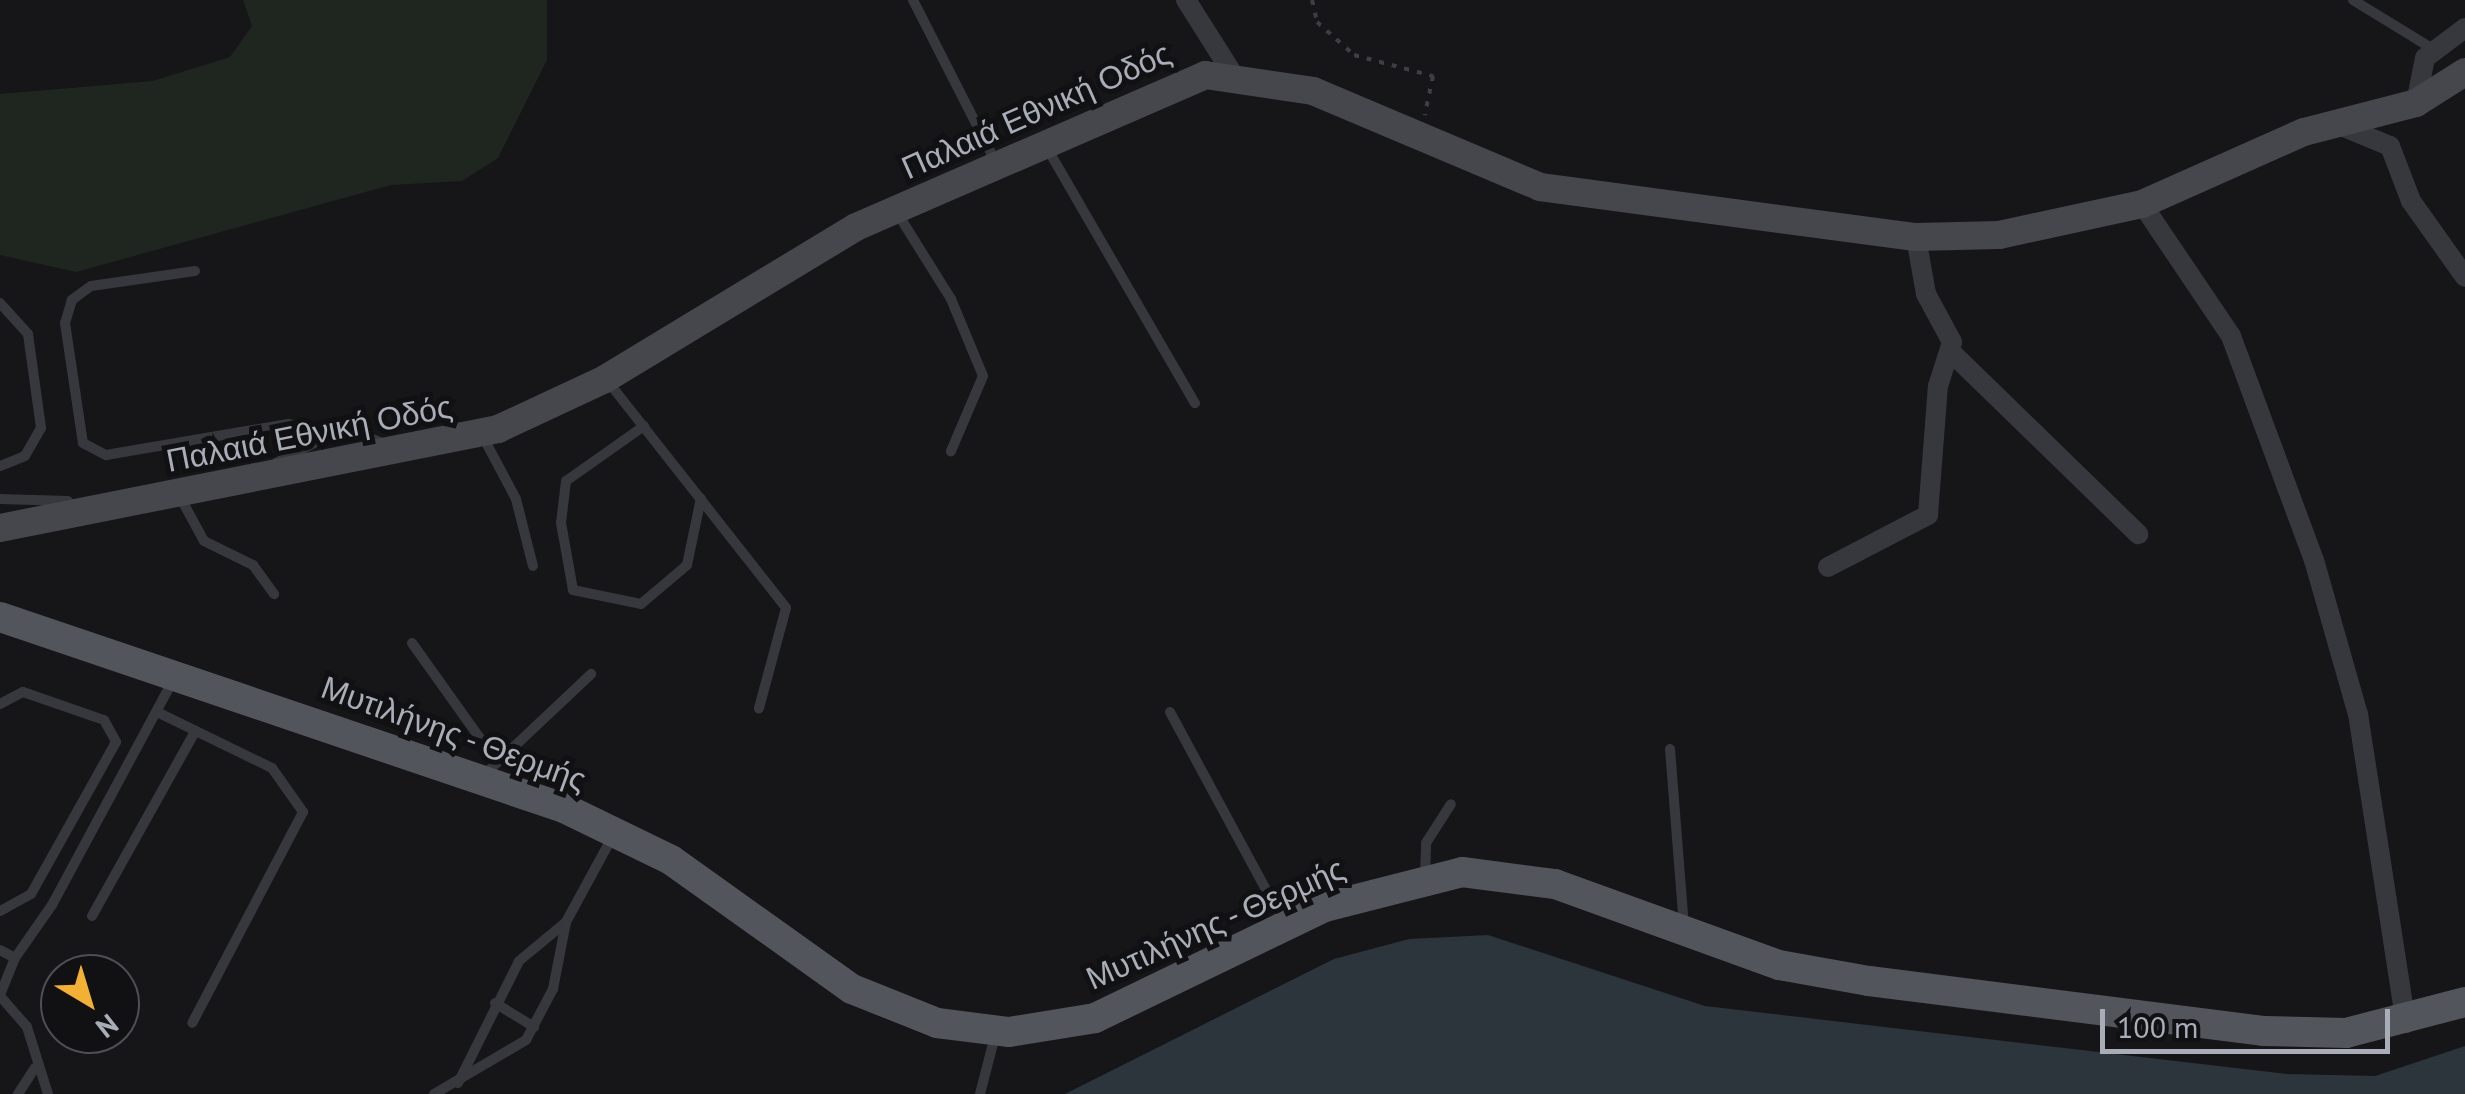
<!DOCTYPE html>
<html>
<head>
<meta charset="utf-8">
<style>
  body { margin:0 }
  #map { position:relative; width:2465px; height:1094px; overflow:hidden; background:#161618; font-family:"PT Sans",sans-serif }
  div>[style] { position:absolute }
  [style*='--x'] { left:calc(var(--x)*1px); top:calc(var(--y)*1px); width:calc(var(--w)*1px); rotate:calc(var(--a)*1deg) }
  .green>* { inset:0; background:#1e261f }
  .water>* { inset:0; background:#2c353c }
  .path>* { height:4px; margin-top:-2px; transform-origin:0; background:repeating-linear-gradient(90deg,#3d3f44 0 5px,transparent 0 13px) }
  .service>* { height:10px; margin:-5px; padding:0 5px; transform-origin:5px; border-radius:5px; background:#37383d }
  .minor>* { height:20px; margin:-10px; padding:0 10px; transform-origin:10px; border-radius:10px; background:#37383d }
  .secondary>* { height:28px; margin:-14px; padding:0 14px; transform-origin:14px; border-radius:14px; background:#45474d }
  .primary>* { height:30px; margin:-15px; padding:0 15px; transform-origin:15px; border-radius:15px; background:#53555c }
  span { translate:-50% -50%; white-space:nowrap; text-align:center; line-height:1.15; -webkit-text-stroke:10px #111113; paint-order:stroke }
  .street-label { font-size:32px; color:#a8adb8 }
  .north { position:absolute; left:40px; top:954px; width:100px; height:100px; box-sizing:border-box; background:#111113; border:2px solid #4d4f55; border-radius:50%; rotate:142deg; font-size:28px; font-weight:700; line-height:40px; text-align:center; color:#a8adb8 }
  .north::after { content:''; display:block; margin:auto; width:35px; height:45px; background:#f2b134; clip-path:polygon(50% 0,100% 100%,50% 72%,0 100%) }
  .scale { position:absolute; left:2100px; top:1009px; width:290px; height:45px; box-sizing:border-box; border:5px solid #a8adb8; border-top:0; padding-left:12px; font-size:30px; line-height:35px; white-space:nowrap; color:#a8adb8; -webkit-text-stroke:8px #111113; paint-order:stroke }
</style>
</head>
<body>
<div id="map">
  <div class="green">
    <div style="clip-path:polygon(243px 0,547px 0,547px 60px,498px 158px,462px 181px,391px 185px,76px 272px,0 255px,0 94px,153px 81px,230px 57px,252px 26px)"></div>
  </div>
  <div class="water">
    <div style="clip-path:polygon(1488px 935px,1705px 1006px,2287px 1074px,2375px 1076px,2465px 1046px,2465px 1094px,1065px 1094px,1334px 959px,1409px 939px)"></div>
  </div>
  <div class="path">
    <div style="--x:1312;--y:0;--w:23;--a:77"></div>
    <div style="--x:1317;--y:22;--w:50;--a:41.7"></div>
    <div style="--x:1354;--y:55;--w:82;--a:14.9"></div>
    <div style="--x:1433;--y:76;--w:40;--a:102"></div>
  </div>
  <div class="service">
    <div style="--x:913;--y:0;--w:183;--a:63"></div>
    <div style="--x:2353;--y:0;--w:94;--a:31.5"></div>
    <div style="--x:1047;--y:148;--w:295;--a:59.9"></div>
    <div style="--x:896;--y:211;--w:104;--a:58"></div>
    <div style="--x:951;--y:299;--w:83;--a:67.4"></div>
    <div style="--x:983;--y:376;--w:82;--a:113.1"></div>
    <div style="--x:195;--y:271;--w:105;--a:171.8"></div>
    <div style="--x:91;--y:286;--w:24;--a:144"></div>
    <div style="--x:72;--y:300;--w:24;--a:107"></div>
    <div style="--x:65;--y:323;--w:121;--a:81.5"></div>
    <div style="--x:83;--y:443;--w:26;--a:28"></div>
    <div style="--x:106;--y:455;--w:185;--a:-9.7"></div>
    <div style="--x:288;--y:424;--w:38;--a:12"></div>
    <div style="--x:0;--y:303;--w:42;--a:47.9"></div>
    <div style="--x:28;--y:334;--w:95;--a:82.1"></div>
    <div style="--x:41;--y:428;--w:32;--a:120"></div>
    <div style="--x:25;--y:456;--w:27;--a:158"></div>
    <div style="--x:606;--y:379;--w:291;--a:51.8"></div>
    <div style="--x:786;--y:608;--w:104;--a:105.1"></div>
    <div style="--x:644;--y:426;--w:95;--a:144.8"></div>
    <div style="--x:566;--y:481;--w:42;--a:96.8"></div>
    <div style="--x:561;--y:523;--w:68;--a:79.8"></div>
    <div style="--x:573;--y:590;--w:69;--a:11.6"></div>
    <div style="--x:641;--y:604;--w:60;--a:-40.3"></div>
    <div style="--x:687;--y:565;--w:68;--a:-78.2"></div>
    <div style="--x:482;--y:435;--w:72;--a:62"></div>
    <div style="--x:516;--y:499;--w:69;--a:75.8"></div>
    <div style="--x:276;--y:463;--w:78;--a:-27.6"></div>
    <div style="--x:345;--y:427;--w:48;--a:23.4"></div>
    <div style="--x:179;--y:495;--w:52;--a:61.5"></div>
    <div style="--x:204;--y:541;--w:55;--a:26.1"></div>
    <div style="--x:253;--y:565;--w:36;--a:54"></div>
    <div style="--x:0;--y:499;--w:68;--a:1.7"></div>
    <div style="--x:412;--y:643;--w:146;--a:54.5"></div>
    <div style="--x:0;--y:704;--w:26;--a:-28"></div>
    <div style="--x:23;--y:692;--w:86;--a:19.1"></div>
    <div style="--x:104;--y:720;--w:25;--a:61"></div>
    <div style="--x:116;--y:742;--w:174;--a:119.2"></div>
    <div style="--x:31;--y:894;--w:35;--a:151"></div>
    <div style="--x:157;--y:712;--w:128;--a:26"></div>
    <div style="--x:272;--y:768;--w:54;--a:54.8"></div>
    <div style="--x:303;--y:812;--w:238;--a:117.7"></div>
    <div style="--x:1170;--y:712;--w:242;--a:61.6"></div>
    <div style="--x:1670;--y:749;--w:177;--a:85.5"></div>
    <div style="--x:485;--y:774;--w:146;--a:-43.3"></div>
    <div style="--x:1425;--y:876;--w:33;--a:-88"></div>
    <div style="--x:1426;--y:843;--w:46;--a:-57.3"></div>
    <div style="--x:92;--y:916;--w:211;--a:-60.8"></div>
    <div style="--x:0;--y:950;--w:17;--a:28"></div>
    <div style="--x:15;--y:958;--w:65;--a:-55.1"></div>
    <div style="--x:52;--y:905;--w:258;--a:-61.7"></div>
    <div style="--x:0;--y:995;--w:40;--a:-68"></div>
    <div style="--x:0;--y:996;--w:41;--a:48.9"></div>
    <div style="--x:27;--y:1027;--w:70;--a:72.6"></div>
    <div style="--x:495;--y:1003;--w:46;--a:31.6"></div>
    <div style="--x:458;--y:1083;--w:136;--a:-63.4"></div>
    <div style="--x:519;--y:961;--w:61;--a:-39.7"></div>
    <div style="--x:18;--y:1094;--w:31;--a:-57"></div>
    <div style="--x:434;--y:1094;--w:107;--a:-30.4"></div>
    <div style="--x:526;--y:1040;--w:58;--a:-62.1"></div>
    <div style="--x:553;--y:989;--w:68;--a:-79"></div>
    <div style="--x:566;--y:922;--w:100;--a:-61.4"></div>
    <div style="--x:980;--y:1094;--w:64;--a:-75.5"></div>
  </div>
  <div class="minor">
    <div style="--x:1186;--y:0;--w:88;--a:57.6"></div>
    <div style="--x:2416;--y:103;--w:46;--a:-78.7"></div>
    <div style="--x:2425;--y:58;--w:50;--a:-36.9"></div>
    <div style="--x:2339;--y:125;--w:55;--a:22.4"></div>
    <div style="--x:2390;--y:146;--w:59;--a:69.1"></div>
    <div style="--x:2411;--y:201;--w:93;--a:54.6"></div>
    <div style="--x:2142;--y:204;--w:159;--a:56"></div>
    <div style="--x:2231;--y:336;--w:239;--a:69.7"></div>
    <div style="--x:2314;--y:560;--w:160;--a:74.1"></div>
    <div style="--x:2358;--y:714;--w:313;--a:81.2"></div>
    <div style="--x:1952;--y:353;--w:260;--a:44.2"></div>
    <div style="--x:1828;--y:567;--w:113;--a:-27.5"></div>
    <div style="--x:1928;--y:515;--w:129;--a:-85.6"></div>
    <div style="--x:1938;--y:386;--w:46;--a:-72.3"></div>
    <div style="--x:1952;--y:342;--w:55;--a:-118.4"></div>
    <div style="--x:1926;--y:294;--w:58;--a:-100"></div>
  </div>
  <div class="secondary">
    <div style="--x:0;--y:528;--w:508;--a:-11.24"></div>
    <div style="--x:498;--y:429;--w:118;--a:-25"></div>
    <div style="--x:605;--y:379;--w:293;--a:-31.2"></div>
    <div style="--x:856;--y:227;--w:381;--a:-23.5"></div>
    <div style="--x:1205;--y:75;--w:109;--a:8.4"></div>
    <div style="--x:1313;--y:91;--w:246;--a:22.9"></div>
    <div style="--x:1540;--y:187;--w:379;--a:7.6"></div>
    <div style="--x:1916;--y:237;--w:83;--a:-1.4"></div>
    <div style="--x:1999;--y:235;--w:146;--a:-12.2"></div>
    <div style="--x:2142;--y:204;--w:177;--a:-24"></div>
    <div style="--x:2304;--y:132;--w:116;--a:-14.5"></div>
    <div style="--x:2416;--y:103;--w:58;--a:-32.3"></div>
  </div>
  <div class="primary">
    <div style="--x:0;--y:617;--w:595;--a:18.71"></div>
    <div style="--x:564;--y:808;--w:119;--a:25.9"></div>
    <div style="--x:671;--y:860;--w:222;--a:35.5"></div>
    <div style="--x:852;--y:989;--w:92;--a:21.8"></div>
    <div style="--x:937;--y:1023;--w:73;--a:7.1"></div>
    <div style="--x:1009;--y:1032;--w:87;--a:-9.2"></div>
    <div style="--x:1095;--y:1018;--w:255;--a:-25.8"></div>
    <div style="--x:1325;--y:907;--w:141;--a:-14.3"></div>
    <div style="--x:1462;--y:872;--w:94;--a:7.4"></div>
    <div style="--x:1555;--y:884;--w:238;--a:19.9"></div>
    <div style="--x:1779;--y:965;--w:91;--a:10.1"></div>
    <div style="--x:1869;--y:981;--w:397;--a:7.2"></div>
    <div style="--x:2263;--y:1031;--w:83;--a:1.4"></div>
    <div style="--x:2346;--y:1033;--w:123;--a:-14.6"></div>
  </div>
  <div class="street-label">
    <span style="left:1036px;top:110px;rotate:-24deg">Παλαιά Εθνική Οδός</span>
    <span style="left:309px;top:433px;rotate:-11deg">Παλαιά Εθνική Οδός</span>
    <span style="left:454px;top:733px;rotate:20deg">Μυτιλήνης - Θερμής</span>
    <span style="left:1215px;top:923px;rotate:-24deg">Μυτιλήνης - Θερμής</span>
  </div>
  <div class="north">N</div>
  <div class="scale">100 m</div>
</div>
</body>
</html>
